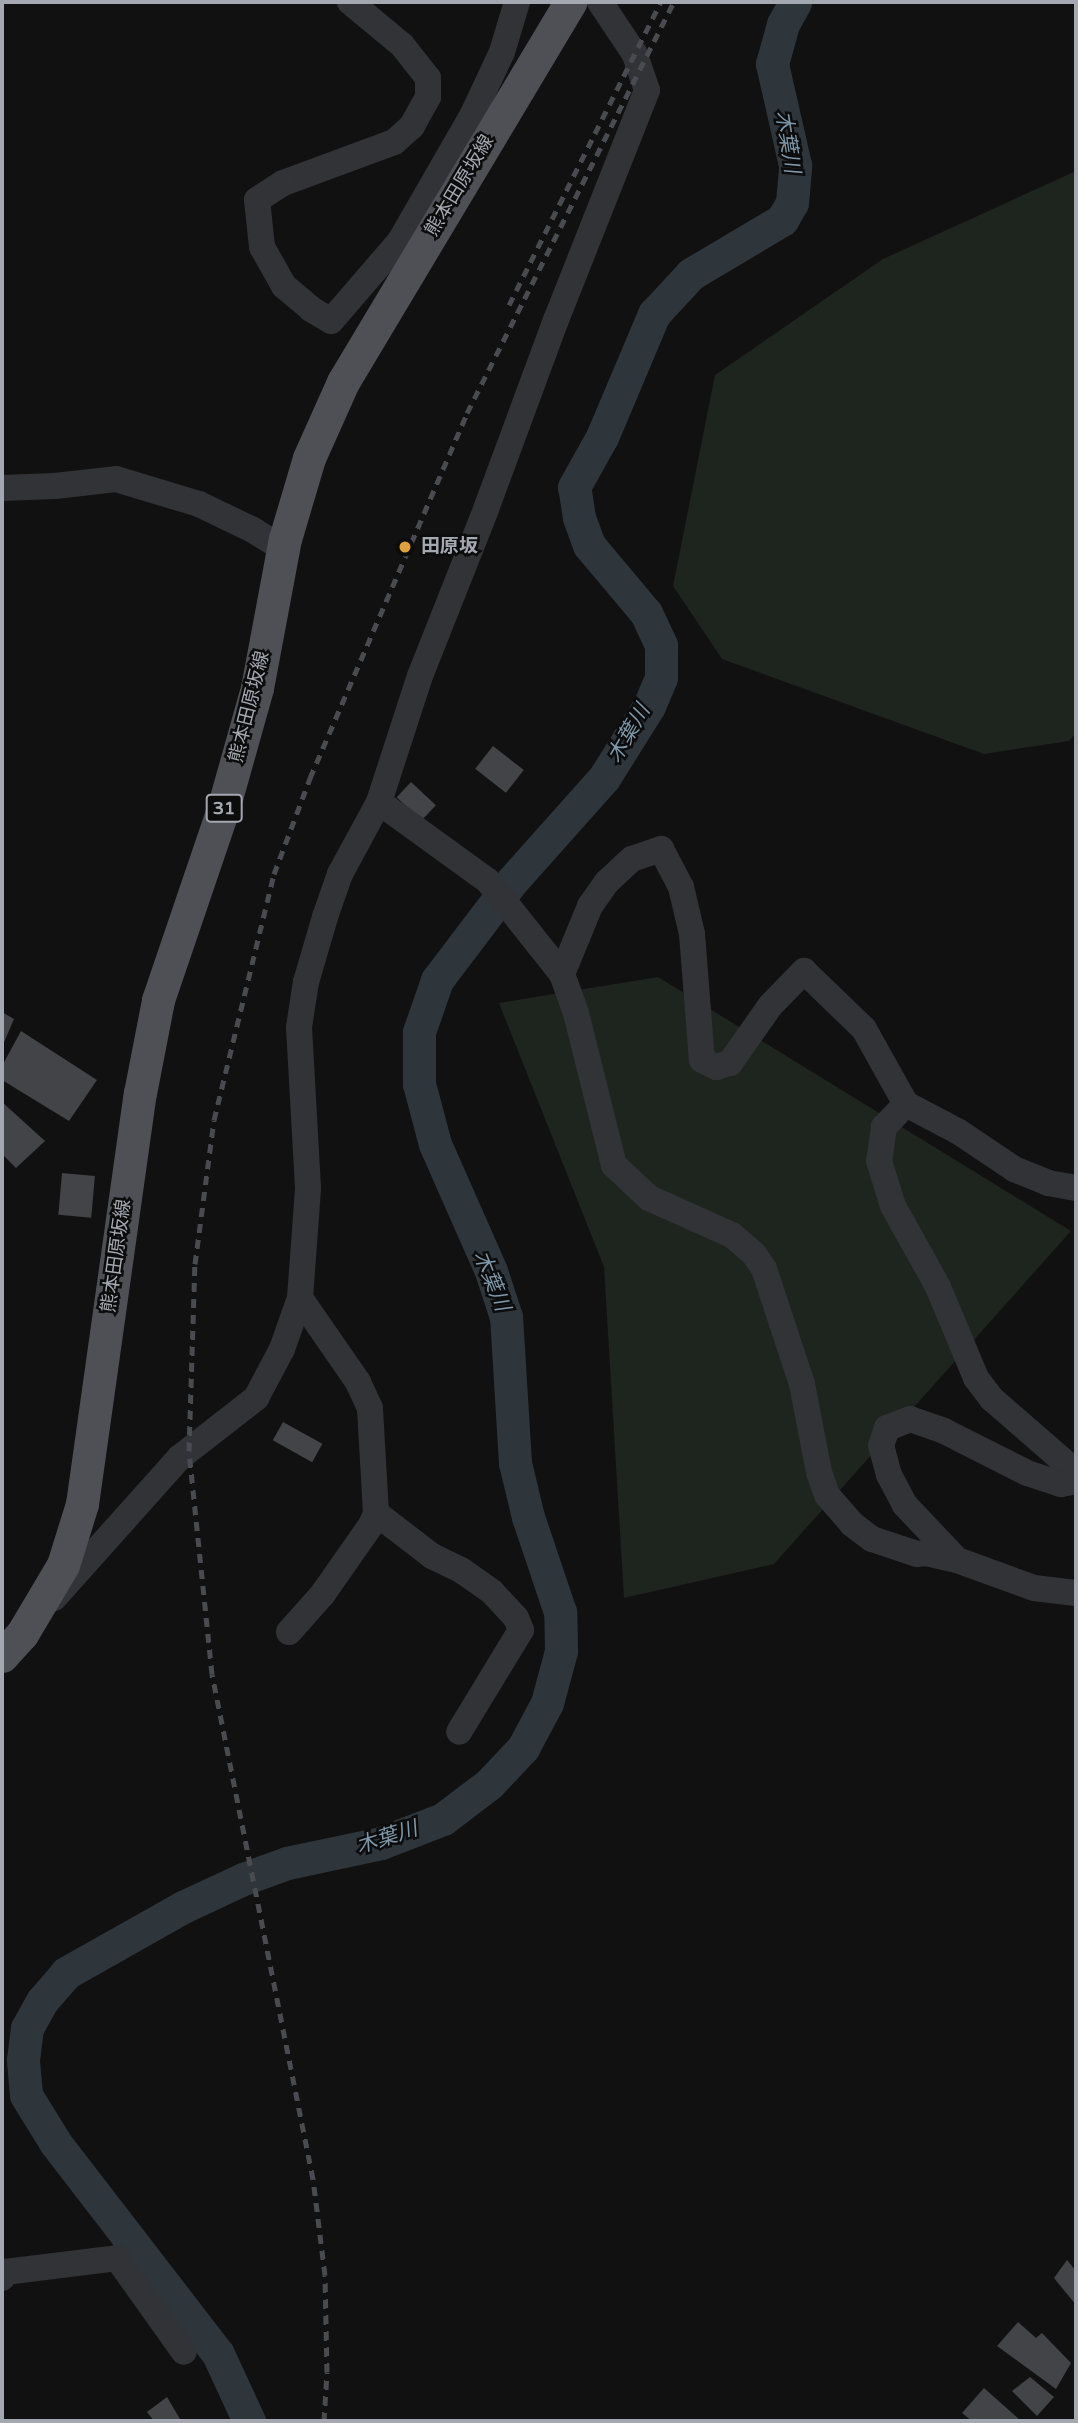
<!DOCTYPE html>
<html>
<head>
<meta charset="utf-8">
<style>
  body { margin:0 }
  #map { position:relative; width:1078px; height:2423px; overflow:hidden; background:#111112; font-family:"Varela Round","Noto Sans JP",sans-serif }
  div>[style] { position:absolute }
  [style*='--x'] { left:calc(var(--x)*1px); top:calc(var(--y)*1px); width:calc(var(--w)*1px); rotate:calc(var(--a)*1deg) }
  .green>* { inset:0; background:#1e241e }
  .river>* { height:33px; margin:-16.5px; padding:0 16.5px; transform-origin:16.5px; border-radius:16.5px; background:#2e363b }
  .building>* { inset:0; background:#434447; transform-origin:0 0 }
  .minor>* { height:26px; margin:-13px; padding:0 13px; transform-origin:13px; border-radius:13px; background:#323337 }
  .major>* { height:33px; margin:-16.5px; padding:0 16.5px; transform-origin:16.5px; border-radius:16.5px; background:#4f5055 }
  .rail>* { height:5px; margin-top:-2.5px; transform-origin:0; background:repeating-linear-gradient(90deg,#4a4b50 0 9px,transparent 0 16px) }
  .dots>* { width:19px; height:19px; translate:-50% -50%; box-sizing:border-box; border:4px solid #0c0c0d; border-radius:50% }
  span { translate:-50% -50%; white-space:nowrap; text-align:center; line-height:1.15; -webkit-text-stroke:5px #0c0c0d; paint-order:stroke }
  .shield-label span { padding:2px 5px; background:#0c0c0d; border:2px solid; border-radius:5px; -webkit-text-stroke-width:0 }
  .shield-label { font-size:18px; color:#a4a9b1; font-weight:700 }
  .street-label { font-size:19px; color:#a4a9b1 }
  .poi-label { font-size:19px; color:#a4a9b1; font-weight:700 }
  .left { translate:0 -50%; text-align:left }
  .water-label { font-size:21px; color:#7e97a9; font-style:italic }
  .frame { position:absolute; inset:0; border:4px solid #a4a9b1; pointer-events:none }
</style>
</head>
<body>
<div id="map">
  <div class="green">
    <div style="clip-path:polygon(1076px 171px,1076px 733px,1069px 741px,984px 754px,722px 659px,673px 586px,715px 375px,883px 259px)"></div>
    <div style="clip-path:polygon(658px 977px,1071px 1231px,774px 1564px,624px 1598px,604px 1267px,499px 1003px)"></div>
  </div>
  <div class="river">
    <div style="--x:249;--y:2421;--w:74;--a:-114.8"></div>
    <div style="--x:218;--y:2354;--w:267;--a:-127.6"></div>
    <div style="--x:55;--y:2142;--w:55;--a:-121.7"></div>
    <div style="--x:26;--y:2095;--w:35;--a:-95"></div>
    <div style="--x:23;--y:2060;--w:32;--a:-83"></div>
    <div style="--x:27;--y:2028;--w:31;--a:-61"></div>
    <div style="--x:42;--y:2001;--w:37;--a:-49"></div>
    <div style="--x:66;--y:1973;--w:134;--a:-29.4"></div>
    <div style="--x:183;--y:1907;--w:66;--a:-25"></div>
    <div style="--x:243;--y:1879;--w:47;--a:-20"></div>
    <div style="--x:287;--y:1863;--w:96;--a:-12"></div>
    <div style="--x:381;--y:1843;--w:66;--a:-21.2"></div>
    <div style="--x:443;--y:1819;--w:58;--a:-37.3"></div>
    <div style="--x:489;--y:1784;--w:50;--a:-46.6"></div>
    <div style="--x:523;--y:1748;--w:51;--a:-61.9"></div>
    <div style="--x:547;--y:1703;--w:54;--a:-74.9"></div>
    <div style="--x:561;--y:1651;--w:39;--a:-91"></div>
    <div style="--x:560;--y:1612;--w:100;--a:-108.6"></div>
    <div style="--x:528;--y:1517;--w:56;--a:-103.5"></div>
    <div style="--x:515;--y:1463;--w:146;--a:-93.5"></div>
    <div style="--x:506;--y:1317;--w:48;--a:-108.1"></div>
    <div style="--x:491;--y:1271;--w:139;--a:-113.8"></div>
    <div style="--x:435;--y:1144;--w:62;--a:-104.9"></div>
    <div style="--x:419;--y:1084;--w:52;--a:-90"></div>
    <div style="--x:419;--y:1032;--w:55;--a:-70.9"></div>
    <div style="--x:437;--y:980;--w:126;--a:-52.8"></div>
    <div style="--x:513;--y:880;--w:137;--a:-48.3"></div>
    <div style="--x:604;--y:778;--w:85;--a:-58"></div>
    <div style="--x:649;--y:706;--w:30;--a:-67"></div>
    <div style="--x:661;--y:678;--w:33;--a:-90"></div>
    <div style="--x:661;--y:645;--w:35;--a:-115"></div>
    <div style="--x:646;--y:613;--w:89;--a:-130"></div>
    <div style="--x:589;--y:545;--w:30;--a:-110"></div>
    <div style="--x:579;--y:517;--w:30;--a:-99"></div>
    <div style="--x:574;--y:487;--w:57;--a:-60.8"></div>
    <div style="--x:602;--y:437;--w:134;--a:-67.1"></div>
    <div style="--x:654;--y:314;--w:54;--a:-47.2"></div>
    <div style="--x:691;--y:274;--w:106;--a:-30.7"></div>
    <div style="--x:782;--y:220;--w:20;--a:-60"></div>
    <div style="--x:792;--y:203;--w:38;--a:-85"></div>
    <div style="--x:795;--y:165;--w:104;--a:-102.8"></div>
    <div style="--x:772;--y:64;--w:41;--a:-74.6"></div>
    <div style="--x:783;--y:24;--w:25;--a:-61"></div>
  </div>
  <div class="building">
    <div style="left:493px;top:746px;width:39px;height:29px;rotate:38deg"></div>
    <div style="left:411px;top:782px;width:34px;height:21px;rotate:43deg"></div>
    <div style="clip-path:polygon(2px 1012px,14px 1019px,2px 1047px)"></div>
    <div style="clip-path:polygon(21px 1031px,97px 1080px,69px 1121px,2px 1080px,2px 1066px)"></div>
    <div style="clip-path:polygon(2px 1102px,45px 1141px,16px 1168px,2px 1154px)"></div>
    <div style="left:62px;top:1173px;width:33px;height:42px;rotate:5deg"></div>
    <div style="left:283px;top:1422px;width:45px;height:21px;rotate:29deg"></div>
    <div style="clip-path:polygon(1067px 2260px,1076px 2271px,1076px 2305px,1054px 2278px)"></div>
    <div style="clip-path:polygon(1018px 2322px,1036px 2338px,1042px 2333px,1071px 2363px,1056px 2389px,997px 2346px)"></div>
    <div style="clip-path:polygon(1030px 2377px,1054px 2397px,1037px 2416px,1012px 2391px)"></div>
    <div style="clip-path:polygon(984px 2388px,1021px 2421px,972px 2421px,962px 2413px)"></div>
    <div style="clip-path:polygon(167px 2397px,180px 2419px,154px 2421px,147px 2412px)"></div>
  </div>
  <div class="minor">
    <div style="--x:350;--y:2;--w:67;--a:39.6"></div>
    <div style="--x:402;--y:45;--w:42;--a:51.8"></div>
    <div style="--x:428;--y:78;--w:19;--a:90"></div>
    <div style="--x:428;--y:97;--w:33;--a:119"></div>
    <div style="--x:412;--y:126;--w:24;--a:138"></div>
    <div style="--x:394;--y:142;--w:118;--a:159.7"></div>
    <div style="--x:283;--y:183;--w:31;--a:147"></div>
    <div style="--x:257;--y:200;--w:47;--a:83.9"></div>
    <div style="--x:262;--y:247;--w:45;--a:60.6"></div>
    <div style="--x:284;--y:286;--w:35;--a:40"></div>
    <div style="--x:311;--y:309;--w:23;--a:31"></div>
    <div style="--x:331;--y:321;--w:106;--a:-49.2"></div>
    <div style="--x:400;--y:241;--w:144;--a:-60.1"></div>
    <div style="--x:472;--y:116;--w:71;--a:-64.9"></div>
    <div style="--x:502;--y:52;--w:52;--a:-73.3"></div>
    <div style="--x:2;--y:488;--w:53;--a:-2.2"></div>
    <div style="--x:55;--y:486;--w:61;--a:-6.5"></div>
    <div style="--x:116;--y:479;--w:87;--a:16.8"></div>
    <div style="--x:199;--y:504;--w:60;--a:25.7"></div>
    <div style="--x:253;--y:530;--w:36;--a:32"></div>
    <div style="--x:379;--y:802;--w:135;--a:35.9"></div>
    <div style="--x:488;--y:881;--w:119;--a:51.5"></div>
    <div style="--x:562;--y:974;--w:41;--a:70.3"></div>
    <div style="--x:576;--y:1013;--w:157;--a:76"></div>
    <div style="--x:614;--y:1165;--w:48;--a:43.3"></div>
    <div style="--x:649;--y:1198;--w:91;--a:24"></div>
    <div style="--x:732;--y:1235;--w:29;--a:41"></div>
    <div style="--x:754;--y:1254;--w:18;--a:56"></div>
    <div style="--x:764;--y:1269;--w:121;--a:71.7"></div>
    <div style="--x:802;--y:1384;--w:90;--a:79.1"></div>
    <div style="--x:819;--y:1472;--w:24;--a:71"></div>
    <div style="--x:827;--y:1495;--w:38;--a:49"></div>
    <div style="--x:852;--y:1524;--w:25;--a:37"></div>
    <div style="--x:872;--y:1539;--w:47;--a:18.4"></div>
    <div style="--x:917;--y:1554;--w:9;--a:-6"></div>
    <div style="--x:926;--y:1553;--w:32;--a:13"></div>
    <div style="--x:957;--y:1560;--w:82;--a:20"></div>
    <div style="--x:1034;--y:1588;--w:42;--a:6.8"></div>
    <div style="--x:562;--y:974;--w:74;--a:-67.6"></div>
    <div style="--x:590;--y:906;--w:29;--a:-55"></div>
    <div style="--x:607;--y:882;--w:34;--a:-43"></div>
    <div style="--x:632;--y:859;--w:31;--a:-19"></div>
    <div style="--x:661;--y:849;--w:43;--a:62.2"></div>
    <div style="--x:681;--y:887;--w:48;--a:76.8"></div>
    <div style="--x:692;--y:934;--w:126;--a:85.5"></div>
    <div style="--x:702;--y:1060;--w:16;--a:27"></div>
    <div style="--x:716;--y:1067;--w:15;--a:-16"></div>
    <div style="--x:730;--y:1063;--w:70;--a:-54.9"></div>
    <div style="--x:770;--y:1006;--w:49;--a:-45.8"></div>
    <div style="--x:804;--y:971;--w:83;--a:44"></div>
    <div style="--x:864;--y:1029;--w:86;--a:60.8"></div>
    <div style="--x:906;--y:1104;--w:60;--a:27.8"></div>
    <div style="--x:959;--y:1132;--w:66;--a:33.9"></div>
    <div style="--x:1014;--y:1169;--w:37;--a:22"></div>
    <div style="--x:1048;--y:1183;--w:28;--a:10"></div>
    <div style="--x:906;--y:1104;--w:32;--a:134"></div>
    <div style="--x:884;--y:1127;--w:34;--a:98"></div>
    <div style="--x:879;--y:1161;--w:47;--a:72.7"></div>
    <div style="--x:893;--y:1206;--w:93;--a:60.9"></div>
    <div style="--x:938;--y:1287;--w:99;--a:67.3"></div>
    <div style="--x:976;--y:1378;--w:26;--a:53"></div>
    <div style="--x:992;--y:1399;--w:111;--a:41"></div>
    <div style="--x:376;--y:1513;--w:71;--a:37.5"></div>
    <div style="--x:432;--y:1556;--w:32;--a:26"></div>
    <div style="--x:461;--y:1570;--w:38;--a:35"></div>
    <div style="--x:492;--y:1592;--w:35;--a:47"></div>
    <div style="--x:516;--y:1618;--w:13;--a:67"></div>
    <div style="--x:521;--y:1630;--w:119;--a:121.3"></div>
    <div style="--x:957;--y:1560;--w:76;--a:-133.4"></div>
    <div style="--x:905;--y:1505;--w:34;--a:-118"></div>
    <div style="--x:889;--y:1475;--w:30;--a:-105"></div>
    <div style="--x:881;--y:1446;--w:19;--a:-72"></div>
    <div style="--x:887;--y:1428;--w:25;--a:-21"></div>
    <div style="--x:910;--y:1419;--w:36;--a:19"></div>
    <div style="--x:944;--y:1431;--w:93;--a:26.8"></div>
    <div style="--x:1027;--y:1473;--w:36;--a:18"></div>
    <div style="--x:1061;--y:1484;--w:15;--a:-11"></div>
    <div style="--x:54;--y:1598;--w:188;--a:-48.2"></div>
    <div style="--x:179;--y:1458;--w:98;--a:-37.9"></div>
    <div style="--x:256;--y:1398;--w:55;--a:-62"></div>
    <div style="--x:282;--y:1349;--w:54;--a:-70.6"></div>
    <div style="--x:300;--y:1298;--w:110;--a:-85.8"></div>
    <div style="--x:308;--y:1188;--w:161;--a:-93.2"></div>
    <div style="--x:299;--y:1027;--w:46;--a:-81.2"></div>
    <div style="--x:306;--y:982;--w:68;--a:-73.7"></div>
    <div style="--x:325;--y:917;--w:46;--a:-70.8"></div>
    <div style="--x:340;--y:874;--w:82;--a:-61.6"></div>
    <div style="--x:379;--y:802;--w:133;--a:-72"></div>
    <div style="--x:420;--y:676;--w:180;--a:-68.4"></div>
    <div style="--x:486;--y:509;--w:202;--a:-69.7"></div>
    <div style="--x:556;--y:320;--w:247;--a:-68.4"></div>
    <div style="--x:647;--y:90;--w:39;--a:-109"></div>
    <div style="--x:634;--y:53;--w:61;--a:-123.7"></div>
    <div style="--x:289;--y:1632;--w:50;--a:-48.3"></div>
    <div style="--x:322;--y:1595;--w:85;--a:-55"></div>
    <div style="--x:371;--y:1525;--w:13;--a:-67"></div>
    <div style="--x:376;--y:1513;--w:105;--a:-93.3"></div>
    <div style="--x:370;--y:1408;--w:29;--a:-115"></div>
    <div style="--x:358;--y:1382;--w:102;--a:-124.6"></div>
    <div style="--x:2;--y:2278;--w:7;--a:-63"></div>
    <div style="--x:5;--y:2272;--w:113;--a:-7.1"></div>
    <div style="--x:117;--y:2258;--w:115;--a:54.5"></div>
  </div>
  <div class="major">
    <div style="--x:2;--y:1656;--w:30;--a:-48"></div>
    <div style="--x:22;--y:1634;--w:80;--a:-59.3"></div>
    <div style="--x:63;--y:1565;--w:64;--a:-72.7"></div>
    <div style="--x:82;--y:1504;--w:415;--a:-82"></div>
    <div style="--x:140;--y:1093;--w:95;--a:-79"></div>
    <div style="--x:158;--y:1000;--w:202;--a:-71.2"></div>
    <div style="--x:223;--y:809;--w:126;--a:-74.3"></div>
    <div style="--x:257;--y:688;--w:152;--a:-79.4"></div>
    <div style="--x:285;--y:539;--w:84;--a:-73.5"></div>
    <div style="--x:309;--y:458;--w:83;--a:-65.9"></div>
    <div style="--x:343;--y:382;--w:443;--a:-59.1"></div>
  </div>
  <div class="rail">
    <div style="--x:509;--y:305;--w:339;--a:-63.4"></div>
    <div style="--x:324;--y:2421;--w:49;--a:-86.5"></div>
    <div style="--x:327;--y:2372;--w:97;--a:-91.2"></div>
    <div style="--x:325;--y:2275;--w:97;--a:-97.1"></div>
    <div style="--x:313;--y:2179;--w:515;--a:-101.31"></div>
    <div style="--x:212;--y:1674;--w:224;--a:-95.9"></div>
    <div style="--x:189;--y:1451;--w:187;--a:-88.2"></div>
    <div style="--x:195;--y:1264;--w:145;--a:-82.5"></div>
    <div style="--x:214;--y:1120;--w:253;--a:-76.3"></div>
    <div style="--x:274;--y:874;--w:103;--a:-69.4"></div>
    <div style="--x:310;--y:778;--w:397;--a:-66.7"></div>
    <div style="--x:467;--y:413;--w:460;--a:-63.3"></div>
  </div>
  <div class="dots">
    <div style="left:405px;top:547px;background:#dda13e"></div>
  </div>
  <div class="shield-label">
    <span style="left:224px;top:808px">31</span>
  </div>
  <div class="street-label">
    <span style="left:460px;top:186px;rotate:-59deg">熊本田原坂線</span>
    <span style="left:250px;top:707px;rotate:-76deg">熊本田原坂線</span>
    <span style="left:117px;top:1256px;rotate:-82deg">熊本田原坂線</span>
  </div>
  <div class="poi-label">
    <span class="left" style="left:421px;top:547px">田原坂</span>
  </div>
  <div class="water-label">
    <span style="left:787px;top:142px;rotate:81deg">木葉川</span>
    <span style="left:629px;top:734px;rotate:-60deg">木葉川</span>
    <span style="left:491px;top:1281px;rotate:68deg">木葉川</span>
    <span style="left:387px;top:1838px;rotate:-18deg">木葉川</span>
  </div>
  <div class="frame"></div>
</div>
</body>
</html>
